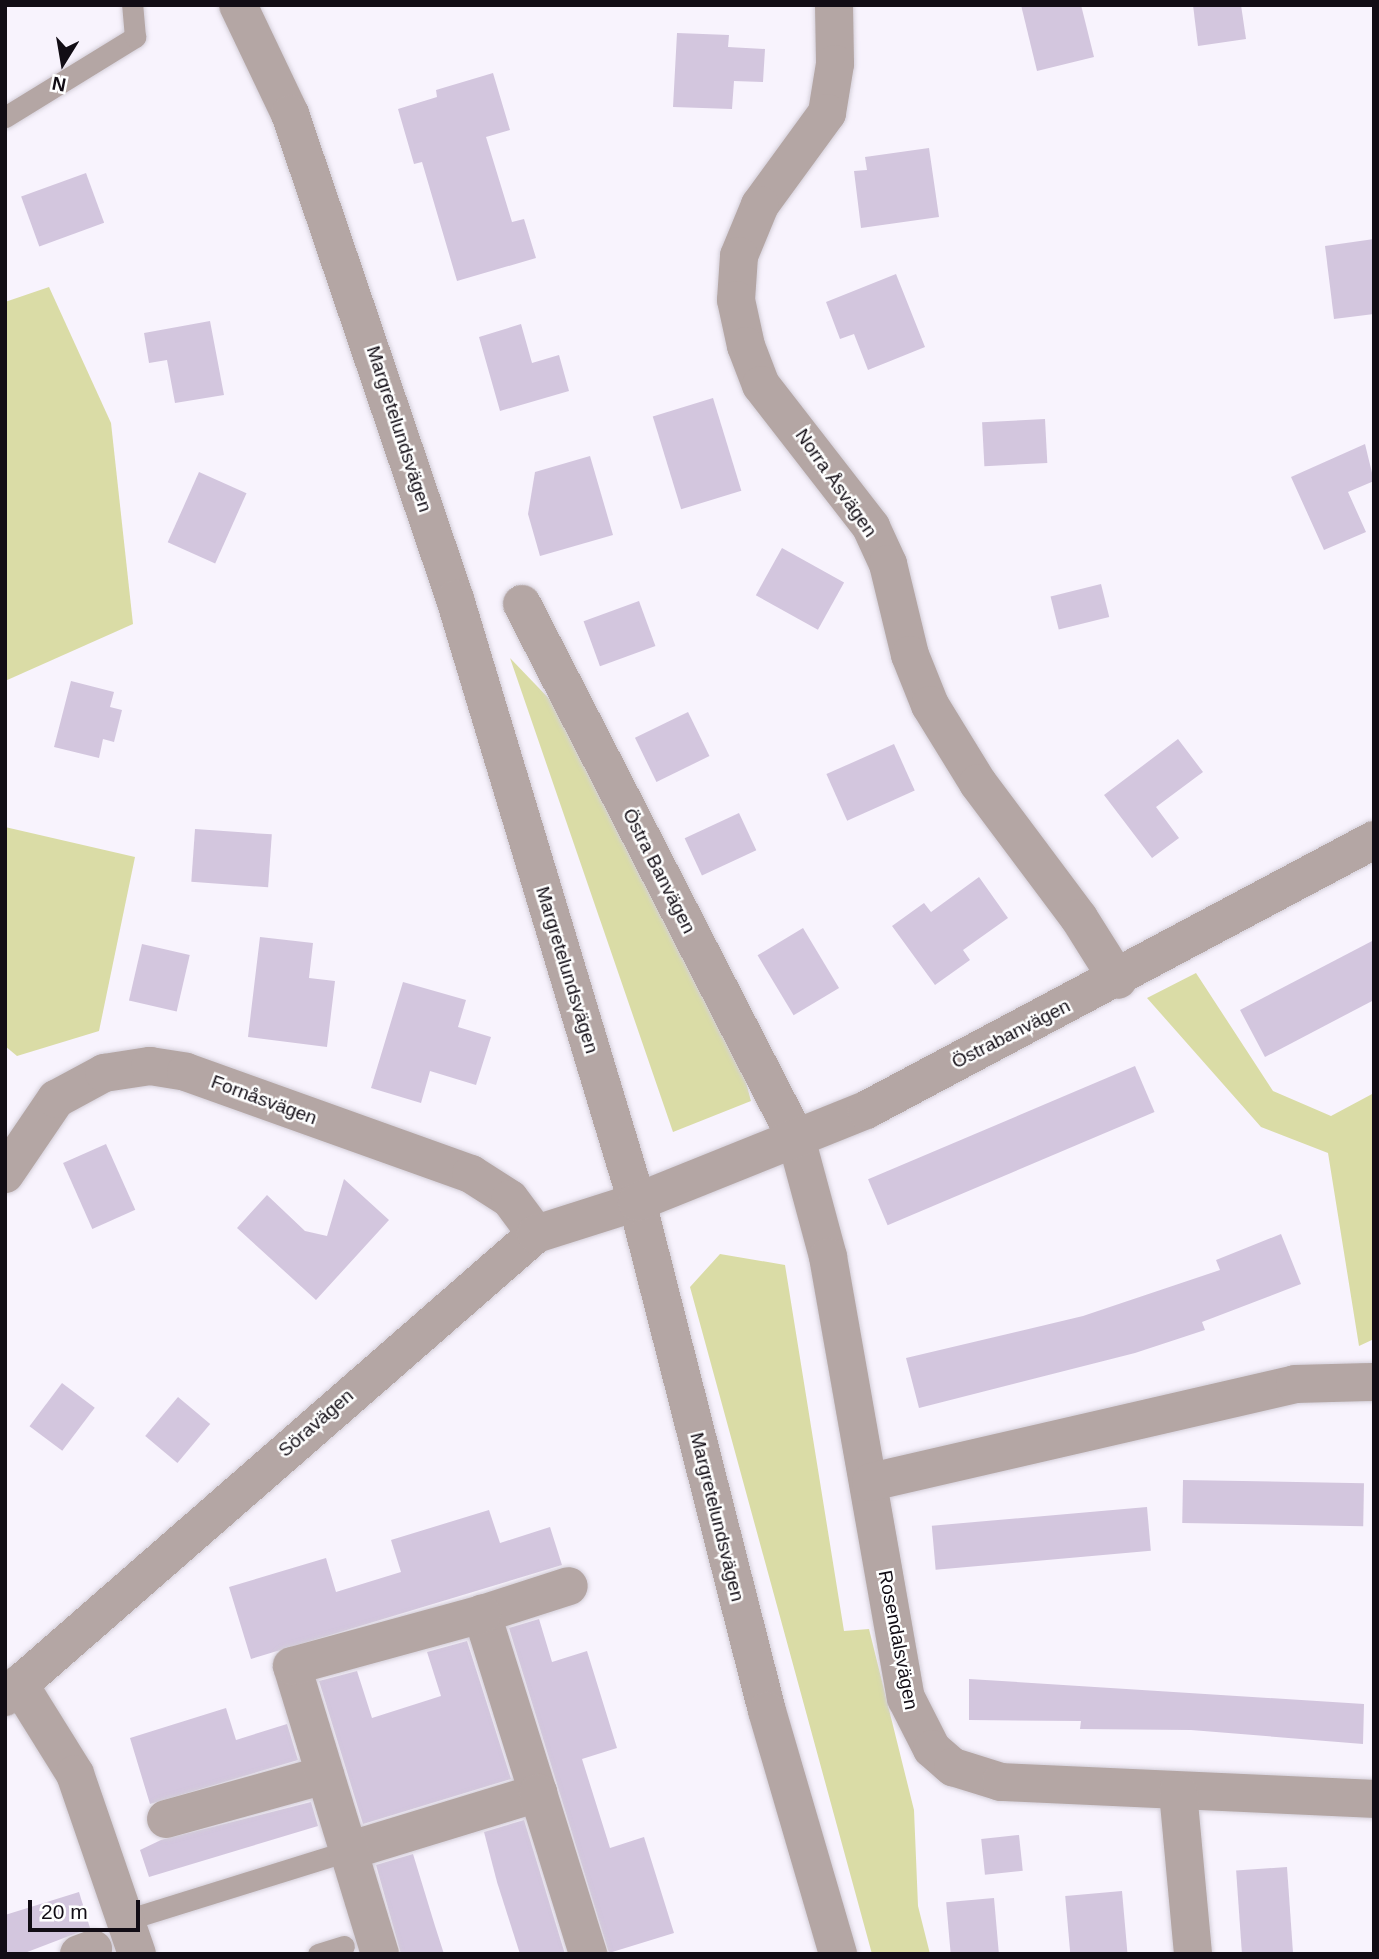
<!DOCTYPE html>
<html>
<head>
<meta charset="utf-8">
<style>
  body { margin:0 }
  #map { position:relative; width:1379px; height:1959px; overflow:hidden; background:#f8f3fd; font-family:Arial,sans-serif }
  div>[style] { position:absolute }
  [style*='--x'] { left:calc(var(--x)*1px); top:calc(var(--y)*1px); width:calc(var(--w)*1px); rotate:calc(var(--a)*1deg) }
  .green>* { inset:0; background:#dadca6 }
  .building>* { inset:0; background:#d3c6de; transform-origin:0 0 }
  .roads { filter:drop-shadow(0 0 2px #d3ced8) drop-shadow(0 0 2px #d3ced8) }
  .service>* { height:21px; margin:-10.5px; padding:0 10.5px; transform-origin:10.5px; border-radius:10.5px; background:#b4a6a4 }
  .minor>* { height:38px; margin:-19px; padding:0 19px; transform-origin:19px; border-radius:19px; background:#b4a6a4 }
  span { translate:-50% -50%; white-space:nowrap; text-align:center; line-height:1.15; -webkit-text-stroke:5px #fff; paint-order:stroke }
  .street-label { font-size:19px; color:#120d15 }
  .frame { position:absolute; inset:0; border:7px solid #120d15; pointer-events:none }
  .north { position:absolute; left:28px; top:28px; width:70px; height:70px; -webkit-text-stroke:5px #fff; paint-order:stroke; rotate:191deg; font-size:19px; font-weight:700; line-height:28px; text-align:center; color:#120d15 }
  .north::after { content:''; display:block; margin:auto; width:24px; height:32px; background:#120d15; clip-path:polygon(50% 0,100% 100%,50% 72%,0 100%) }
  .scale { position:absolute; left:28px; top:1900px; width:112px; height:32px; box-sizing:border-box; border:4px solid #120d15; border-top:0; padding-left:9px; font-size:21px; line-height:24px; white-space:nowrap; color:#120d15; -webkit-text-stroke:5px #fff; paint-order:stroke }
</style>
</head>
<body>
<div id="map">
  <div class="green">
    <div style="clip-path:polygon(49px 287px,111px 423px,133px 624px,5px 681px,5px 302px)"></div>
    <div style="clip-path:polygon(510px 658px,560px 710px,736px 1045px,751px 1101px,673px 1132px)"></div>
    <div style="clip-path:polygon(5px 827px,135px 857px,99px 1031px,17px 1056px,5px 1046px)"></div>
    <div style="clip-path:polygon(1196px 973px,1273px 1091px,1331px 1116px,1374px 1093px,1374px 1339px,1359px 1346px,1328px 1153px,1261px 1127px,1147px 998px)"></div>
    <div style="clip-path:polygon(720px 1254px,785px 1265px,844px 1631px,869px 1629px,914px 1810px,918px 1906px,930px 1954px,872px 1954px,690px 1287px)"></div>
  </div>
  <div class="building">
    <div style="clip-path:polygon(1021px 5px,1081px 5px,1094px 57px,1037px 71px)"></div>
    <div style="clip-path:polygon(1193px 5px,1241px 5px,1246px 39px,1198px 46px)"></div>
    <div style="clip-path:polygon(677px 33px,729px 35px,728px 47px,765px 49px,763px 82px,734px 81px,732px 109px,673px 107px)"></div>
    <div style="clip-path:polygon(493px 73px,510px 130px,486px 137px,512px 222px,524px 219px,536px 258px,457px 281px,422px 162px,414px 164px,398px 109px,437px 97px,436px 90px)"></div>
    <div style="clip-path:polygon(929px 148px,939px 217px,861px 228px,854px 171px,867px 170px,865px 157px)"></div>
    <div style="left:86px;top:173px;width:53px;height:69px;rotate:70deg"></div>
    <div style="clip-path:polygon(1374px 239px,1374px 314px,1334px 319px,1325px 246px)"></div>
    <div style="clip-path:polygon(896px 274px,925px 347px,868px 370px,854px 334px,840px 339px,826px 302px)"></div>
    <div style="clip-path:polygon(210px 321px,224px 395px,175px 403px,167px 360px,149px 363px,144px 333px)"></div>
    <div style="clip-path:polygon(521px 324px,532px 363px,559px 355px,569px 391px,500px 411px,479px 337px)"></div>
    <div style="left:713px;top:398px;width:97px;height:63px;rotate:73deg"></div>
    <div style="left:1045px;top:419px;width:44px;height:63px;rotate:87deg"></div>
    <div style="clip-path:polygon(1365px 444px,1374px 481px,1348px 492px,1366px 532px,1324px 550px,1291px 477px)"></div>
    <div style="clip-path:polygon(590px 456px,613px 535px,540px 556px,528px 514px,535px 472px)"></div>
    <div style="left:199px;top:472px;width:52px;height:77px;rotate:24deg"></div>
    <div style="left:782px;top:548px;width:71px;height:54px;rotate:29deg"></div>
    <div style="left:1101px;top:584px;width:34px;height:52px;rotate:76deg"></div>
    <div style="left:639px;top:601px;width:48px;height:59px;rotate:70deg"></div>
    <div style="clip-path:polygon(71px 681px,114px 692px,110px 707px,122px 710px,114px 742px,103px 739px,99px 758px,54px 747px)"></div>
    <div style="left:688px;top:712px;width:49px;height:59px;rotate:64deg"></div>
    <div style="clip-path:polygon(1178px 739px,1203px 772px,1156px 807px,1179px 838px,1152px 858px,1104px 795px)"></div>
    <div style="left:894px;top:744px;width:51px;height:74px;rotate:66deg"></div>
    <div style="left:739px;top:813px;width:41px;height:60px;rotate:65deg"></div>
    <div style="left:195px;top:829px;width:77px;height:53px;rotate:4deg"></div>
    <div style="clip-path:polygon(979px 877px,1008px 918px,963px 950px,970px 960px,935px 985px,892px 926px,924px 903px,931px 912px)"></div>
    <div style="left:803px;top:928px;width:70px;height:53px;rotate:59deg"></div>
    <div style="clip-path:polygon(260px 937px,313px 943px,309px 978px,335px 981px,327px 1047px,248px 1037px)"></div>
    <div style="clip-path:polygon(1374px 940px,1374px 1000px,1265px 1057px,1240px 1010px)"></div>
    <div style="left:142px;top:944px;width:49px;height:58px;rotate:13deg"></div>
    <div style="clip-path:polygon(403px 982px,466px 1000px,458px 1027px,491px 1037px,476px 1085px,430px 1071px,421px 1103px,371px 1088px)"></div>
    <div style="left:1135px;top:1066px;width:50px;height:290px;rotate:67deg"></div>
    <div style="left:106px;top:1144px;width:72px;height:47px;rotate:66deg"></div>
    <div style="clip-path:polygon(344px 1179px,389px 1220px,316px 1300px,237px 1228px,267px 1195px,305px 1231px,327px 1236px)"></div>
    <div style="clip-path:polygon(1281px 1234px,1301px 1284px,1202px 1322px,1205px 1330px,1135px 1353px,919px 1408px,906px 1358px,1083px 1316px,1220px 1270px,1216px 1260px)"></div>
    <div style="left:62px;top:1383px;width:41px;height:54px;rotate:37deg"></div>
    <div style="left:178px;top:1397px;width:42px;height:51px;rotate:40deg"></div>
    <div style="left:1183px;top:1480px;width:181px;height:43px;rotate:1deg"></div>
    <div style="left:1147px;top:1507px;width:44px;height:216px;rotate:85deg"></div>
    <div style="clip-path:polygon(489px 1510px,500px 1543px,550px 1527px,562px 1565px,251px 1659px,229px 1587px,326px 1558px,336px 1592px,401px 1572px,391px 1540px)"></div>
    <div style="clip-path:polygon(539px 1619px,552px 1662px,587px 1651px,617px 1748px,582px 1759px,610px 1848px,644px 1837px,674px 1933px,609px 1953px,509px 1628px)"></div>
    <div style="clip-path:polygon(467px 1641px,511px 1779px,363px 1824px,319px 1681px,357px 1671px,372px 1718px,441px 1696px,427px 1652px)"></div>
    <div style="clip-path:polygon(969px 1679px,1364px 1704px,1363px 1744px,1191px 1730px,1080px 1729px,1081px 1721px,969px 1720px)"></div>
    <div style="clip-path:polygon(226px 1708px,236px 1740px,287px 1724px,298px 1760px,150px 1804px,130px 1738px)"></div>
    <div style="clip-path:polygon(311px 1802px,318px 1826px,149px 1877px,140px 1850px,161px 1840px)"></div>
    <div style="clip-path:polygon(524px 1820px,565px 1954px,520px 1954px,497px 1882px,484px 1832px)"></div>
    <div style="left:1019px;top:1835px;width:36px;height:38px;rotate:84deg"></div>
    <div style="clip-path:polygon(413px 1854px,435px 1926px,444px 1954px,401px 1954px,376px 1865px)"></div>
    <div style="left:1287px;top:1867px;width:87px;height:51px;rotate:86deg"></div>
    <div style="left:1122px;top:1891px;width:63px;height:57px;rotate:85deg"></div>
    <div style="clip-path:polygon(79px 1892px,90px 1928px,22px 1954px,5px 1954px,5px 1915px)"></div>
    <div style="left:994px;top:1898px;width:56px;height:48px;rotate:85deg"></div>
  </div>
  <div class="roads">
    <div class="service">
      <div style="--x:5;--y:117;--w:153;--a:-31.6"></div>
      <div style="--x:135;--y:37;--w:32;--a:-95"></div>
      <div style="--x:126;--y:1920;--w:232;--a:-17.3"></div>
      <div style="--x:318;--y:1954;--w:27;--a:-17"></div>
    </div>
    <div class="minor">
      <div style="--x:238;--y:5;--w:121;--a:64.5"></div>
      <div style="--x:290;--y:114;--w:512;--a:71.21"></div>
      <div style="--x:455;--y:599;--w:630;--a:73.2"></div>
      <div style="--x:637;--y:1202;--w:525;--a:75.67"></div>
      <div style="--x:767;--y:1711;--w:253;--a:73.7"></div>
      <div style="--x:834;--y:5;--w:59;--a:89"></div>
      <div style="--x:835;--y:64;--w:50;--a:99.3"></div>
      <div style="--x:827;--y:113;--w:114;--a:126.1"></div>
      <div style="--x:760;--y:205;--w:55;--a:112.4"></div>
      <div style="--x:739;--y:256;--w:44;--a:93.9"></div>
      <div style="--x:736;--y:300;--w:47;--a:77.7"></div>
      <div style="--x:746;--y:346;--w:42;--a:69"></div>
      <div style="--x:761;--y:385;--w:180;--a:52.2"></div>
      <div style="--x:871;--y:527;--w:41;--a:65.3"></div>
      <div style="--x:888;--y:564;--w:94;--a:76.4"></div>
      <div style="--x:910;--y:655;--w:54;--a:68.2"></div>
      <div style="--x:930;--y:705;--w:92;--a:58.4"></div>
      <div style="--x:978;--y:783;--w:169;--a:53.2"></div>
      <div style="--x:1079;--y:918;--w:73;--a:57.8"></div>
      <div style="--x:522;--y:604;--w:600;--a:62.84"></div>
      <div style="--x:796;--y:1138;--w:123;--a:74.9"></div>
      <div style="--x:828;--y:1257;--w:448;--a:80"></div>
      <div style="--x:906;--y:1698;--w:57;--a:63"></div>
      <div style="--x:932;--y:1749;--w:28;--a:41"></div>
      <div style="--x:953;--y:1767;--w:50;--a:17.4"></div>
      <div style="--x:1001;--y:1782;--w:373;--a:2.6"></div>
      <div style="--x:5;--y:1174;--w:91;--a:-55.8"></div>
      <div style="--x:56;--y:1099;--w:55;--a:-28.4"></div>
      <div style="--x:104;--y:1073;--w:47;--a:-8.7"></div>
      <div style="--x:150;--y:1066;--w:36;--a:9"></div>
      <div style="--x:186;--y:1072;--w:303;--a:19.7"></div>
      <div style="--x:471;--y:1174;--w:46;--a:32.7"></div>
      <div style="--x:510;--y:1199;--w:44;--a:53.4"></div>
      <div style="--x:871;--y:1482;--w:435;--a:-13"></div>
      <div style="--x:1295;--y:1384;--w:79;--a:-1.5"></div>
      <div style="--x:19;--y:1684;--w:106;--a:58.1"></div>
      <div style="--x:75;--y:1774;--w:190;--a:71"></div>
      <div style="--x:5;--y:1697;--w:705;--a:-41.09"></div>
      <div style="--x:536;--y:1234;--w:106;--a:-17.6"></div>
      <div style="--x:637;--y:1202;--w:247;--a:-21.9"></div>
      <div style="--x:866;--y:1110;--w:575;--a:-27.99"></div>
      <div style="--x:1178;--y:1792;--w:163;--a:84.7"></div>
      <div style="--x:538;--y:1793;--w:188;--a:-107.4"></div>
      <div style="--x:482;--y:1614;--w:91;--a:-17.8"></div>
      <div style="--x:166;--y:1819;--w:165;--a:-15.5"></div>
      <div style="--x:348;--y:1851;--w:199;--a:-17"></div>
      <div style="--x:538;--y:1793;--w:169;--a:72.7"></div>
      <div style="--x:79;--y:1954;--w:15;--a:-20"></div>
      <div style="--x:380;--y:1954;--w:301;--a:-107"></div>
      <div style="--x:292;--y:1666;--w:197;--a:-15.3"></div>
    </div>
  </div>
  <div class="street-label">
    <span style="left:399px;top:429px;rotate:72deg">Margretelundsvägen</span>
    <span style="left:836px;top:483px;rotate:55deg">Norra Åsvägen</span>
    <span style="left:659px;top:871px;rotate:63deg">Östra Banvägen</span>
    <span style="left:567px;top:970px;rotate:73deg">Margretelundsvägen</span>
    <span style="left:1011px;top:1034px;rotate:-27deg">Östrabanvägen</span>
    <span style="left:264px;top:1100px;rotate:20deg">Fornåsvägen</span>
    <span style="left:316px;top:1423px;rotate:-41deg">Söravägen</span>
    <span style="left:717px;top:1517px;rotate:76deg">Margretelundsvägen</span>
    <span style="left:898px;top:1640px;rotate:79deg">Rosendalsvägen</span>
  </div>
  <div class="frame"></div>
  <div class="north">N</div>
  <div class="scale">20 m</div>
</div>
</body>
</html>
